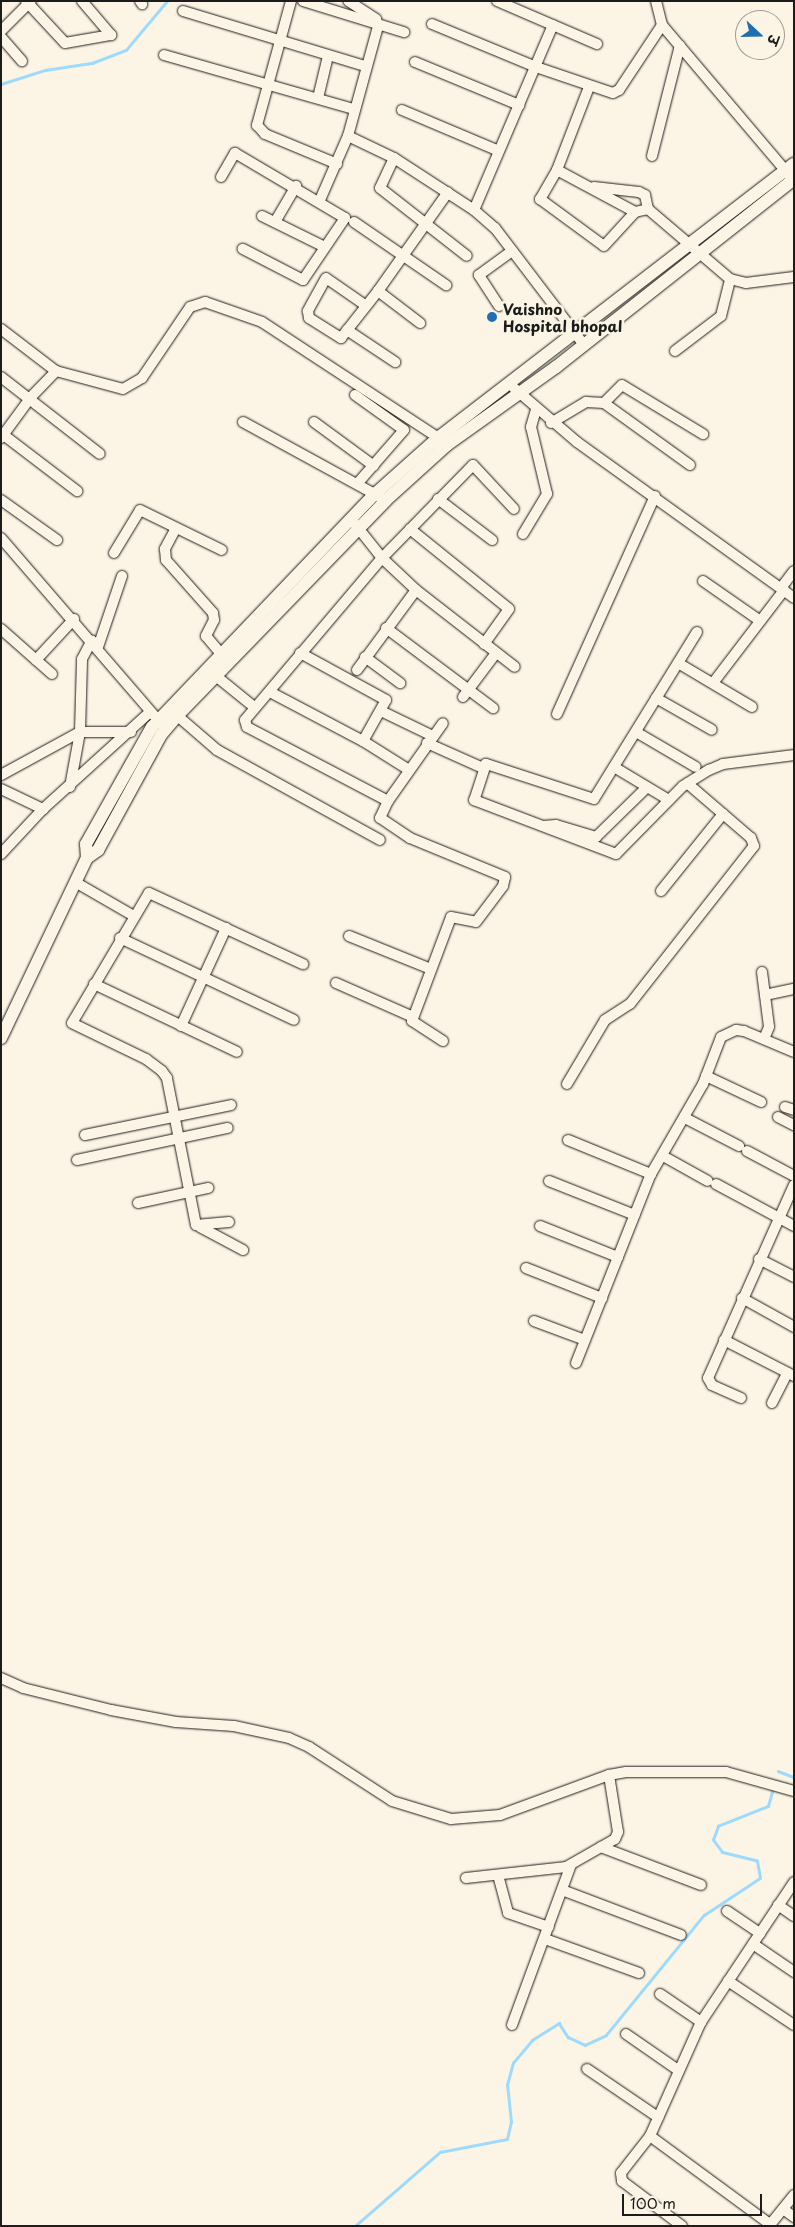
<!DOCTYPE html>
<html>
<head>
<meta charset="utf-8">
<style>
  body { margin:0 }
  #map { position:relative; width:795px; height:2227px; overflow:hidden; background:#fcf5e5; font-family:"Playpen Sans","Playpen Sans Deva",sans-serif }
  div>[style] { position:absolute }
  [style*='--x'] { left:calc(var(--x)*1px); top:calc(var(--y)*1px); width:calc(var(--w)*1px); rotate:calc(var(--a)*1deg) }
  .stream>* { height:2.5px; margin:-1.25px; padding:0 1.25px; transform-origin:1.25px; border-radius:1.25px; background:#9ddafe }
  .roads { filter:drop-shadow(0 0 1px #1c1c1c) drop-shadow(0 0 1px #1c1c1c) }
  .minor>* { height:10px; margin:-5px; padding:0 5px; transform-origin:5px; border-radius:5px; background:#fcf5e5 }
  .tertiary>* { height:12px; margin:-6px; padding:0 6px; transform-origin:6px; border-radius:6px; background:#fcf5e5 }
  .dots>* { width:14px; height:14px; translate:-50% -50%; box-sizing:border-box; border:2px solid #fcf5e5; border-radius:50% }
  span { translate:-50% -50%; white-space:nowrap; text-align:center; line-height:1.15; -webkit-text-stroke:5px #fcf5e5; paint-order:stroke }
  .poi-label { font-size:15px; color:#1c1c1c; font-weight:700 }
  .left { translate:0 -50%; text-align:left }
  .frame { position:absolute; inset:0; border:2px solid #1c1c1c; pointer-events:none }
  .north { position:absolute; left:735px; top:10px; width:50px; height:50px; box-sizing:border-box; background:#fcf5e5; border:1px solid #a29e95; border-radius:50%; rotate:111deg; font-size:14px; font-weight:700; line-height:20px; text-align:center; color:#1c1c1c }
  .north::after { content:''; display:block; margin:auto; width:18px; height:22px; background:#1f6fb2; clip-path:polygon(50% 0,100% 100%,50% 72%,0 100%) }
  .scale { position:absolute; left:622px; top:2194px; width:140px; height:22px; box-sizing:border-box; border:2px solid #1c1c1c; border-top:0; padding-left:6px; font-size:15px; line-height:18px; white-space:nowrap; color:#1c1c1c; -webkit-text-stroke:4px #fcf5e5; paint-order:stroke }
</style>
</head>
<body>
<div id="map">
  <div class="stream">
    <div style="--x:1;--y:84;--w:46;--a:-17.7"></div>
    <div style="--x:45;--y:70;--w:48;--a:-8.5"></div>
    <div style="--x:92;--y:63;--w:36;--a:-21"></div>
    <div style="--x:126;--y:50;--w:64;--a:-50.1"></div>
    <div style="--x:778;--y:1771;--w:17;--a:21"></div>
    <div style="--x:355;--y:2226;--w:113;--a:-41"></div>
    <div style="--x:440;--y:2152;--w:68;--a:-11"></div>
    <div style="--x:507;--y:2139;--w:17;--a:-77"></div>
    <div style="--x:511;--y:2122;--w:37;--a:-96"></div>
    <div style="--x:507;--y:2085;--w:23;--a:-75"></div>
    <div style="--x:513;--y:2063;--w:30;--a:-50"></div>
    <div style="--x:532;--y:2040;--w:32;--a:-32"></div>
    <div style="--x:559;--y:2023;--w:17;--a:57"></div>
    <div style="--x:568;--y:2037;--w:19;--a:25"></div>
    <div style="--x:585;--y:2045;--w:23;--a:-25"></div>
    <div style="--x:606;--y:2035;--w:155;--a:-50.8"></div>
    <div style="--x:704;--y:1915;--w:67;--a:-33.5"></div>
    <div style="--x:760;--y:1878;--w:17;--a:-100"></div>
    <div style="--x:757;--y:1861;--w:36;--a:-166"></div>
    <div style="--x:722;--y:1852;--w:15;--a:-127"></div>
    <div style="--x:713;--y:1840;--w:15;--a:-70"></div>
    <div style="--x:718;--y:1826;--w:54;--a:-21.8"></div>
    <div style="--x:768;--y:1806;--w:18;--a:-74"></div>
  </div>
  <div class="roads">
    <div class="minor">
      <div style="--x:26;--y:1;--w:57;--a:47.1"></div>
      <div style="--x:65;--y:43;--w:47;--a:-9.9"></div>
      <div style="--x:82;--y:1;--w:45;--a:49.5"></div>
      <div style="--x:140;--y:1;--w:4;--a:56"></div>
      <div style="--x:291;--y:1;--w:129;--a:105.3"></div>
      <div style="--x:257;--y:125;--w:12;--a:48"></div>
      <div style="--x:265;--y:134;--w:78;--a:22.6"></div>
      <div style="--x:303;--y:1;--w:106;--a:17.1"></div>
      <div style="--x:497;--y:1;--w:109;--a:23.3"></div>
      <div style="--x:656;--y:1;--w:25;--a:76"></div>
      <div style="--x:662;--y:25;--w:197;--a:49.7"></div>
      <div style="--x:183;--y:11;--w:190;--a:16.8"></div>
      <div style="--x:432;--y:24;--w:113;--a:22.5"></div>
      <div style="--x:536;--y:67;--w:81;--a:18.7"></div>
      <div style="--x:613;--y:93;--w:7;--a:-27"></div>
      <div style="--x:619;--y:90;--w:78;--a:-56.5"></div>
      <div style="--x:1;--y:31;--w:42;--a:-45"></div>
      <div style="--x:1;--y:37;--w:32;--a:49"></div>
      <div style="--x:164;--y:55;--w:198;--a:15.9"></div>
      <div style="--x:415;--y:62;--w:113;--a:22.5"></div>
      <div style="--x:589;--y:87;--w:89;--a:111.1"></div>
      <div style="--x:557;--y:170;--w:34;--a:120"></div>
      <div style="--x:540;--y:199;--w:79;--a:36.3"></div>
      <div style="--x:604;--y:246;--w:46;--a:-47.6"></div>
      <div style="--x:318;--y:98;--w:43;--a:-76.6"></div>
      <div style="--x:402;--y:110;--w:105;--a:22.9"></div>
      <div style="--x:348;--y:136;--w:51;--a:25.6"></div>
      <div style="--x:394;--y:158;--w:95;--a:33"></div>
      <div style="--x:474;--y:210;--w:28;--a:41"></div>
      <div style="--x:495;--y:228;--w:147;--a:52.7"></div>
      <div style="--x:652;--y:156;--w:114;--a:-75.8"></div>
      <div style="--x:394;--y:158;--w:33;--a:115"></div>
      <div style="--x:380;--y:188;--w:110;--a:38"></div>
      <div style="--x:557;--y:170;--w:89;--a:28.3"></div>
      <div style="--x:635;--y:212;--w:13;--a:-13"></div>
      <div style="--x:648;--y:209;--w:108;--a:40.5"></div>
      <div style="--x:730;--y:279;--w:16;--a:14"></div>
      <div style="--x:746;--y:283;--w:48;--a:-7.1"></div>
      <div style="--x:221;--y:177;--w:28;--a:-60"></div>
      <div style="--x:235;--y:153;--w:128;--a:30.6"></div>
      <div style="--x:345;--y:218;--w:75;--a:124.1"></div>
      <div style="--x:303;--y:280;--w:68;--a:-152.7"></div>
      <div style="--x:594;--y:187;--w:45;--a:6.3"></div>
      <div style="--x:639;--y:192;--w:7;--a:27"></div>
      <div style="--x:645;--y:195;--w:14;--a:78"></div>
      <div style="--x:320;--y:200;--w:70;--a:-66.4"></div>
      <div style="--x:348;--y:136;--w:114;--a:-74.7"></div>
      <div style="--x:378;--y:26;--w:7;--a:-106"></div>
      <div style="--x:376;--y:19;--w:33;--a:-147"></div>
      <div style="--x:474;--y:210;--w:201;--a:-66.9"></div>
      <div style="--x:262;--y:216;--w:70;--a:26.2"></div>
      <div style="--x:275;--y:222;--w:42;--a:-59.7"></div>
      <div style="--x:354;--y:222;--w:112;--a:34.4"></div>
      <div style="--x:378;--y:291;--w:53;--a:37.3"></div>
      <div style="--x:365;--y:305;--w:47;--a:-145.3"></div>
      <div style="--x:326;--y:278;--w:38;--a:119"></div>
      <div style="--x:308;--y:311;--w:7;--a:82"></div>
      <div style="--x:309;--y:318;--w:38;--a:32"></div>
      <div style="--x:341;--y:338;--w:60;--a:-51.8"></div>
      <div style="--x:378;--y:291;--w:121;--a:-54.7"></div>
      <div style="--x:499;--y:306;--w:37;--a:-123"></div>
      <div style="--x:479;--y:275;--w:41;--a:-36"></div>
      <div style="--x:1;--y:329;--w:69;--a:37.4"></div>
      <div style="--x:56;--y:371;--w:69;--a:15"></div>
      <div style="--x:123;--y:389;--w:22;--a:-30"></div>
      <div style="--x:142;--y:378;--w:86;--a:-55.9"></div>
      <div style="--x:190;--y:307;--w:16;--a:-18"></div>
      <div style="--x:205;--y:302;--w:60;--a:19.3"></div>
      <div style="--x:262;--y:322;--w:217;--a:33.3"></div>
      <div style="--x:347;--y:330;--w:58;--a:33.7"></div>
      <div style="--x:675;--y:351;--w:58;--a:-37.3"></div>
      <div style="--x:721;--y:316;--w:38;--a:-76"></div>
      <div style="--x:1;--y:377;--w:125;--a:37.9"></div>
      <div style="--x:514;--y:388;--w:83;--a:40.6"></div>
      <div style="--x:577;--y:442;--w:267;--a:35.7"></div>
      <div style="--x:355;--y:395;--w:60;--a:35.5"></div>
      <div style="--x:404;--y:430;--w:70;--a:131"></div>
      <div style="--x:604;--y:403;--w:25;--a:-45"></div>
      <div style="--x:622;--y:385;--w:95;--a:31.2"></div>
      <div style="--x:243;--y:422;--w:156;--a:28.7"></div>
      <div style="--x:314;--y:422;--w:74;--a:36.3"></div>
      <div style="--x:551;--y:423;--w:41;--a:-31"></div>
      <div style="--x:586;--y:402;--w:18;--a:3"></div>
      <div style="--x:604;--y:403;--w:106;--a:35.8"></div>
      <div style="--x:1;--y:433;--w:96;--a:37.3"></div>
      <div style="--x:1;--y:438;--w:51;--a:-53.8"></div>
      <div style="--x:31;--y:397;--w:36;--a:-46"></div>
      <div style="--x:438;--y:499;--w:68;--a:37.2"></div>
      <div style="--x:1;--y:500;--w:69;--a:35.5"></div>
      <div style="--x:355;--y:524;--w:43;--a:51.5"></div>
      <div style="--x:382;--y:558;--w:47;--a:43.3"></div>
      <div style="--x:416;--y:590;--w:125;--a:37.9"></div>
      <div style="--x:176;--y:528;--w:24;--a:118"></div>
      <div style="--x:165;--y:549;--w:11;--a:85"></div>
      <div style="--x:166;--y:560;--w:71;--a:48.4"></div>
      <div style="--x:213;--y:613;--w:7;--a:82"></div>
      <div style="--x:214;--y:620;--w:18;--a:117"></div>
      <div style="--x:206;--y:636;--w:31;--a:50"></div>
      <div style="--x:410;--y:529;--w:127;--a:38.9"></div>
      <div style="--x:509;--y:609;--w:43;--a:125.5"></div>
      <div style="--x:523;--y:534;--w:47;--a:-59"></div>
      <div style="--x:547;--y:494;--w:69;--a:-103.4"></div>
      <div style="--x:531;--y:427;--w:18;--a:-74"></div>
      <div style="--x:1;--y:538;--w:248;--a:49.2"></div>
      <div style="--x:114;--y:553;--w:50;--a:-58.8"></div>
      <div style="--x:140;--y:510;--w:91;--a:26"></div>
      <div style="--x:703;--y:581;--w:68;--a:34.9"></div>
      <div style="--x:781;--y:588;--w:21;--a:-53"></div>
      <div style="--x:386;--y:628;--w:134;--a:36.8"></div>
      <div style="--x:1;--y:629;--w:68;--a:41.4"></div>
      <div style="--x:697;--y:632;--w:196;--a:121.7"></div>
      <div style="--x:594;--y:799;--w:114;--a:-162"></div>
      <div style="--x:486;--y:764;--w:38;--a:108"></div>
      <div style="--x:474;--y:800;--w:152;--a:20.8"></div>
      <div style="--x:616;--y:854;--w:95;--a:-45.4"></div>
      <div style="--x:683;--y:786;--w:31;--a:-32"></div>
      <div style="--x:709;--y:770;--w:15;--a:-23"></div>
      <div style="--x:723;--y:764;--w:72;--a:-7.2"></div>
      <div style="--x:98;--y:647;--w:75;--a:-71.3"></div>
      <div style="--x:365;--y:657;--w:44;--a:36.6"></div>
      <div style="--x:36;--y:660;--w:56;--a:-47.2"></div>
      <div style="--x:678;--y:663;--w:86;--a:30.7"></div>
      <div style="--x:357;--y:670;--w:99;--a:-53.6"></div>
      <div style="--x:211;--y:672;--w:55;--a:39.1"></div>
      <div style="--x:713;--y:683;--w:117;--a:-52.6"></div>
      <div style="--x:270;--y:692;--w:105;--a:27.8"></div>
      <div style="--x:363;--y:741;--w:47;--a:-60.7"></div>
      <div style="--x:386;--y:700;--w:98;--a:-151.3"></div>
      <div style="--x:463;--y:697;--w:55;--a:-53.1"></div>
      <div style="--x:656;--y:698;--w:64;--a:29.7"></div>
      <div style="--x:381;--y:711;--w:58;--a:25.7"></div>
      <div style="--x:173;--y:712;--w:58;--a:40.8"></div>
      <div style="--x:217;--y:750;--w:186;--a:28.9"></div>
      <div style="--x:557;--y:714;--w:239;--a:-65.8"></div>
      <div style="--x:636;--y:732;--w:69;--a:30.3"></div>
      <div style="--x:363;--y:741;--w:54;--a:32.2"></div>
      <div style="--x:427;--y:743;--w:61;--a:24.1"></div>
      <div style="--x:614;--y:767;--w:64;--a:31"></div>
      <div style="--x:1;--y:775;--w:90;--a:-28.6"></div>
      <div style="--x:80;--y:732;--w:51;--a:0"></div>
      <div style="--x:70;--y:787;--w:56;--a:-79.7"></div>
      <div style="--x:80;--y:732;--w:73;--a:-88.4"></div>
      <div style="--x:82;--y:659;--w:21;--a:-62"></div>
      <div style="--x:1;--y:789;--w:47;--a:25.5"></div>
      <div style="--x:388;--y:801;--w:159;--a:-152.3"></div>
      <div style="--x:247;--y:727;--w:7;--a:-106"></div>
      <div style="--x:245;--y:720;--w:212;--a:-49.8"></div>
      <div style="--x:382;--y:558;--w:130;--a:-45.6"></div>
      <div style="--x:473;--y:465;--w:60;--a:47"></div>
      <div style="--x:543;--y:826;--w:13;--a:-4"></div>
      <div style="--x:556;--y:825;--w:42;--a:16.7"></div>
      <div style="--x:596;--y:837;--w:71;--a:-44.4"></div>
      <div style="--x:1;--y:854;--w:62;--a:-47"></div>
      <div style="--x:43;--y:809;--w:143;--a:-42.2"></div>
      <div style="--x:75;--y:882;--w:68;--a:30"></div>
      <div style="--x:661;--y:891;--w:99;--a:-51.2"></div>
      <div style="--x:349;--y:936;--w:88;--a:21.9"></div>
      <div style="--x:120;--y:938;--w:192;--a:25.2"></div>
      <div style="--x:762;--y:972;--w:55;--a:82.7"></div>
      <div style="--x:769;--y:1027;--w:13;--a:113"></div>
      <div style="--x:336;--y:983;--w:84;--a:23.8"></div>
      <div style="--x:94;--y:984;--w:158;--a:25.4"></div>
      <div style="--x:765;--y:995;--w:30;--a:-12"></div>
      <div style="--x:181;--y:1026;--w:108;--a:-65.3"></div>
      <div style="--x:443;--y:1041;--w:37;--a:-147"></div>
      <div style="--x:412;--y:1021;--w:111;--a:-69.4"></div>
      <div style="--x:451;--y:917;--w:25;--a:11"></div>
      <div style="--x:476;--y:922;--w:45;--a:-53.1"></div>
      <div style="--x:503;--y:886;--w:9;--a:-77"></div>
      <div style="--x:505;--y:877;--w:103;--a:-157.7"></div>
      <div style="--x:410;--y:838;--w:36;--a:-146"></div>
      <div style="--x:380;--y:818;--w:19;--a:-65"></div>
      <div style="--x:388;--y:801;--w:95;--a:-54.8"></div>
      <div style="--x:706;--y:1076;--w:61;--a:25.3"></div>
      <div style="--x:567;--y:1084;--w:74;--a:-59.3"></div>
      <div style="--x:605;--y:1020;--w:30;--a:-33"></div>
      <div style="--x:630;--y:1004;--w:201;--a:-51.9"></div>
      <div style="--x:754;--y:846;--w:9;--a:-111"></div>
      <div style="--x:751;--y:838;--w:84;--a:-139.3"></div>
      <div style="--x:785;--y:1107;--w:9;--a:18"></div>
      <div style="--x:778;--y:1117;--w:18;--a:27"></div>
      <div style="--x:685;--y:1118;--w:61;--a:27.4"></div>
      <div style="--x:85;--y:1135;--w:149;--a:-11.6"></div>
      <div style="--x:568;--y:1140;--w:90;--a:22.3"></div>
      <div style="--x:747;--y:1151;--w:53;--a:28"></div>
      <div style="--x:663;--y:1156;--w:51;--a:29.1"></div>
      <div style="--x:77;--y:1160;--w:154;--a:-12"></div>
      <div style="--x:549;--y:1181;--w:92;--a:21.6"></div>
      <div style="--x:716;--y:1184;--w:89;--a:28.3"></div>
      <div style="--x:138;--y:1203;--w:72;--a:-12.1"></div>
      <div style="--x:229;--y:1222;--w:33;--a:175"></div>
      <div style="--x:196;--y:1225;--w:150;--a:-101.2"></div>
      <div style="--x:167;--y:1078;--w:9;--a:-126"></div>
      <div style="--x:162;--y:1071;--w:20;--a:-143"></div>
      <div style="--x:146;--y:1059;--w:82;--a:-154.1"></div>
      <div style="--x:72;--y:1023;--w:151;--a:-59.4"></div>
      <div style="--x:149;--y:893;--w:170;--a:24.8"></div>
      <div style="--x:540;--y:1226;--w:84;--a:21.7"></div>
      <div style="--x:200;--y:1227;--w:49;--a:28.1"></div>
      <div style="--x:759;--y:1259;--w:39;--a:27"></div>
      <div style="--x:526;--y:1268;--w:82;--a:21.5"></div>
      <div style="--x:742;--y:1298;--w:60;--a:29.1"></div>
      <div style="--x:534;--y:1321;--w:54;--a:20.4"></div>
      <div style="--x:724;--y:1340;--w:79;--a:27.2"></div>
      <div style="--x:576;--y:1363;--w:203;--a:-68.4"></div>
      <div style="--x:651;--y:1174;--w:104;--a:-60"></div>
      <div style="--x:703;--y:1084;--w:50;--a:-69"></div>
      <div style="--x:721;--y:1037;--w:17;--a:-25"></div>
      <div style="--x:736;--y:1030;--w:8;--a:7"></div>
      <div style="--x:744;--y:1031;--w:54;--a:22.8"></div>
      <div style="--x:741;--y:1398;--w:32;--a:-156"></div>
      <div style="--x:712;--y:1385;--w:8;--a:-120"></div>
      <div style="--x:708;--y:1378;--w:211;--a:-66"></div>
      <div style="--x:772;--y:1403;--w:34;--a:-63"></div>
      <div style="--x:1;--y:1678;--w:24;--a:24"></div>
      <div style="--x:23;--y:1688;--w:91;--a:14"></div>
      <div style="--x:111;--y:1710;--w:66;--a:10.5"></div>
      <div style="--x:176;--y:1722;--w:58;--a:3.9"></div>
      <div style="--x:234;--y:1726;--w:56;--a:12.3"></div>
      <div style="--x:289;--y:1738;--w:22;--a:24"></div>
      <div style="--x:309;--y:1747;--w:99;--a:33"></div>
      <div style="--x:392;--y:1801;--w:62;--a:17"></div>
      <div style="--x:451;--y:1819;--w:49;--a:-4.7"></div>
      <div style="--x:500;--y:1815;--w:116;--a:-20.2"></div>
      <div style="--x:609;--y:1775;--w:17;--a:-10"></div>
      <div style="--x:626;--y:1772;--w:100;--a:0"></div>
      <div style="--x:726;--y:1772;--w:71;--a:15.6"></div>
      <div style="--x:601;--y:1847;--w:107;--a:20.8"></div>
      <div style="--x:498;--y:1875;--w:39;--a:75"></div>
      <div style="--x:508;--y:1913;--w:43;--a:18.9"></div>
      <div style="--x:466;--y:1878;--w:101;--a:-6.3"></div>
      <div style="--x:566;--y:1867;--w:56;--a:-29.7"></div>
      <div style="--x:615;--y:1839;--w:8;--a:-67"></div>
      <div style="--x:618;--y:1832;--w:58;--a:-99"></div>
      <div style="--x:562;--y:1890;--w:127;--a:20.7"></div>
      <div style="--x:778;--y:1905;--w:19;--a:35"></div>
      <div style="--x:727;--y:1911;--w:40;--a:34"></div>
      <div style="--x:545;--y:1939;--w:100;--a:19.9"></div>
      <div style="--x:753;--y:1944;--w:50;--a:34.3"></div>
      <div style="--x:728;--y:1981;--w:79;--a:33.7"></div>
      <div style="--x:660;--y:1994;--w:50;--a:34.3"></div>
      <div style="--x:512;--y:2025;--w:171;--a:-69.8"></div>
      <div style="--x:626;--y:2034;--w:63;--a:34.7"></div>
      <div style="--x:587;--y:2069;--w:86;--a:34.1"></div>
      <div style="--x:650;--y:2136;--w:149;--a:36.3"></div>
      <div style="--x:783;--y:2209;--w:14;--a:36"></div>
      <div style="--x:682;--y:2226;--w:75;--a:-143.1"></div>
      <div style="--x:622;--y:2181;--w:8;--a:-97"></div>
      <div style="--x:621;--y:2173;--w:47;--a:-51.9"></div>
      <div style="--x:650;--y:2136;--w:125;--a:-65.9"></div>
      <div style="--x:701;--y:2022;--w:168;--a:-56.4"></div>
      <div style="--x:769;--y:2226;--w:40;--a:-51"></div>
    </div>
    <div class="tertiary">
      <div style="--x:87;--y:858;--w:14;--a:-94"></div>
      <div style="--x:86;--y:844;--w:134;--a:-60.6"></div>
      <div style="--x:152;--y:727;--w:323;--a:-46.3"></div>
      <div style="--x:375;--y:494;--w:86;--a:-41.7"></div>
      <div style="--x:439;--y:437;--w:448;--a:-37.6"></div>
      <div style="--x:1;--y:1038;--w:199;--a:-64.5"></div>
      <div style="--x:87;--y:858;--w:14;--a:-36"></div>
      <div style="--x:98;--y:850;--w:131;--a:-61.3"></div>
      <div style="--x:161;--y:735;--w:25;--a:-50"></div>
      <div style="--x:177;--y:716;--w:299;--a:-45.9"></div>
      <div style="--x:385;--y:501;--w:84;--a:-42.1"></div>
      <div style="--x:447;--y:445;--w:134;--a:-35.6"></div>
      <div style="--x:556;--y:367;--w:303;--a:-38.3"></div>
    </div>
  </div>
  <div class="dots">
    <div style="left:492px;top:317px;background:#1f6fb2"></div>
  </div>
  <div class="poi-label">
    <span class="left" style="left:503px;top:317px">Vaishno<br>Hospital bhopal</span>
  </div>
  <div class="frame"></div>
  <div class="north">उ</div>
  <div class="scale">100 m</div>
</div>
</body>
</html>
